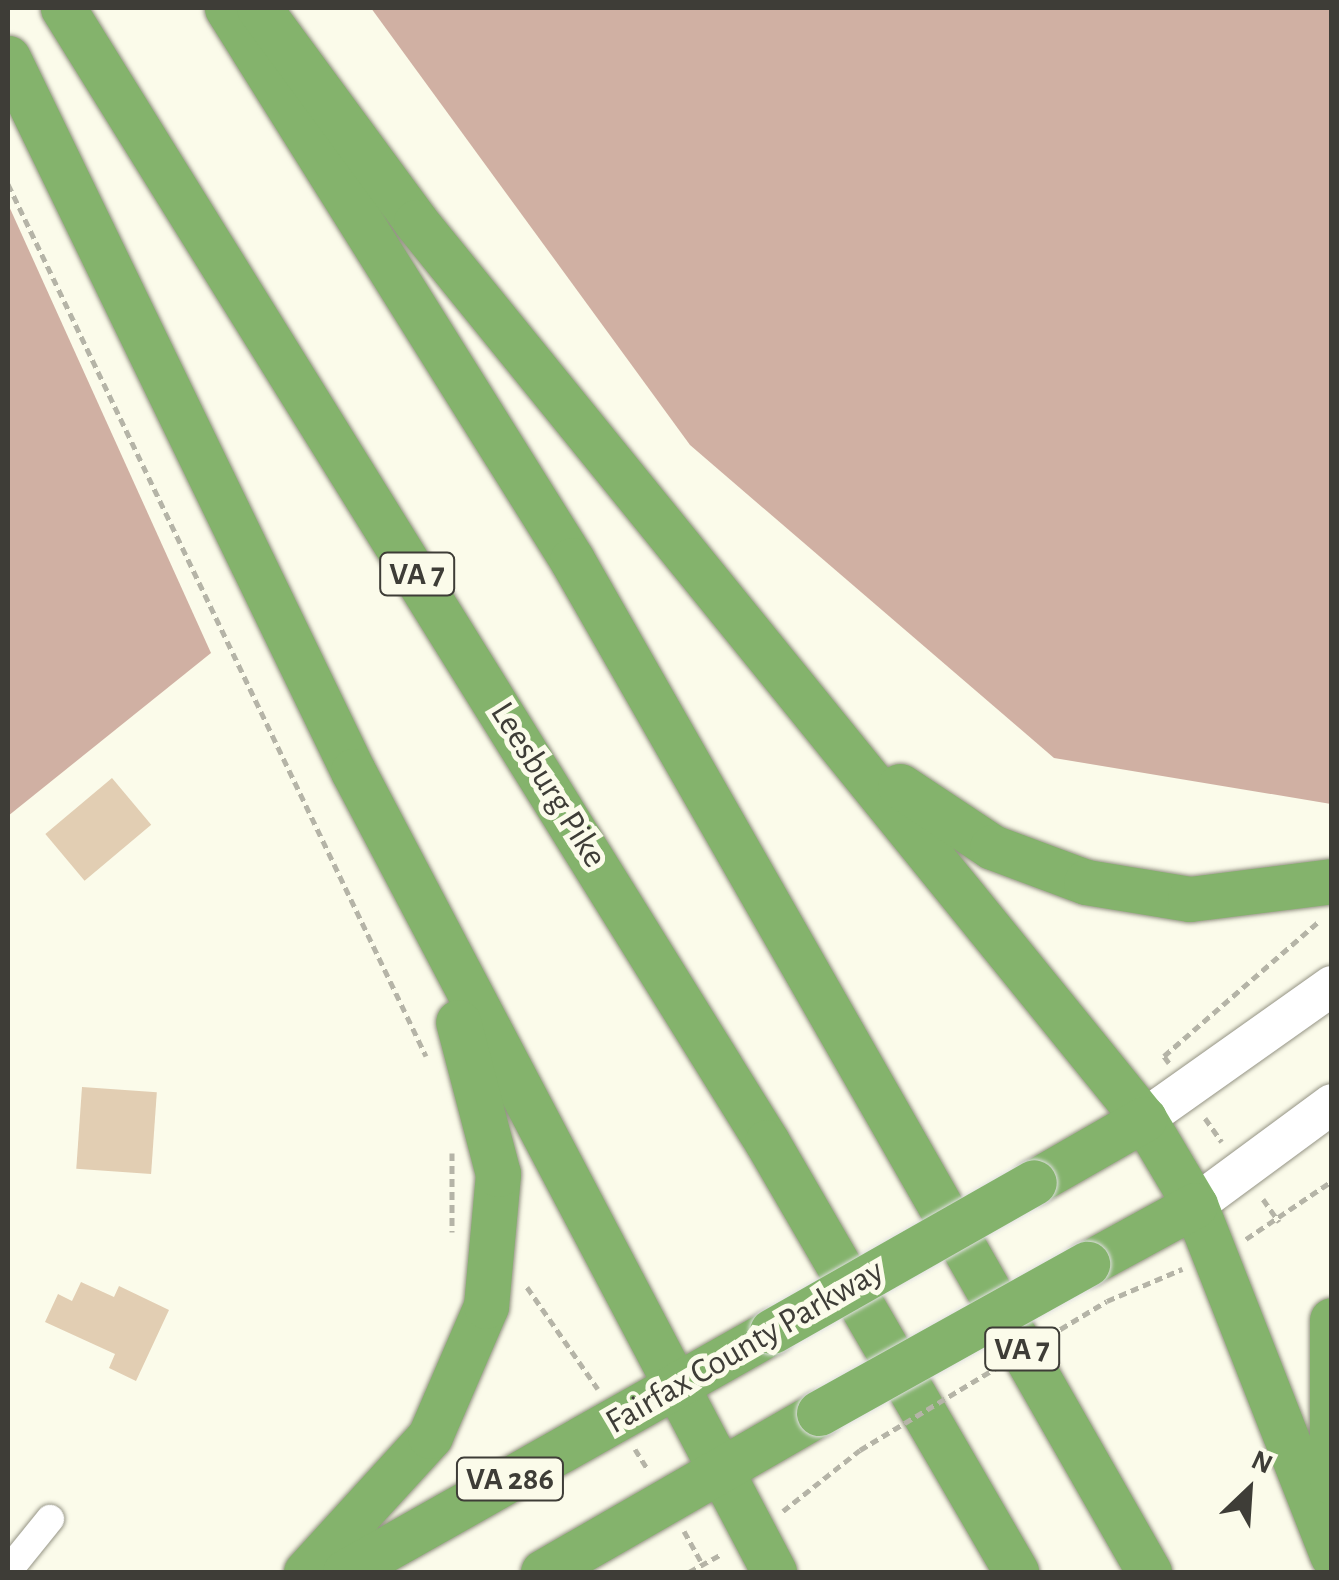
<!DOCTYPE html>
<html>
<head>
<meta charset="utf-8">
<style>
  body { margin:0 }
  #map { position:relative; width:1339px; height:1580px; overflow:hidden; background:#fbfbea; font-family:"Alegreya Sans",sans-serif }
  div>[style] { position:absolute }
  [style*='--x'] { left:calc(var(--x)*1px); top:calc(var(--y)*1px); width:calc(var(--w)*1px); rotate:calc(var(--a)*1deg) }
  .forest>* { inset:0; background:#d0b0a3 }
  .building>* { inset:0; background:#e2ceb3; transform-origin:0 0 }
  .path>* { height:5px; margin-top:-2.5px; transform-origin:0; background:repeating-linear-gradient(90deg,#b5b4a7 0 8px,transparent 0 13px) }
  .roads { filter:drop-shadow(0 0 2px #959485) drop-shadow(0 0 2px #959485) }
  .minor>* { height:28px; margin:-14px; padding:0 14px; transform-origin:14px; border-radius:14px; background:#fff }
  .secondary>* { height:40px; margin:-20px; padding:0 20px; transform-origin:20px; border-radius:20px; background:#fff }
  .trunk>* { height:45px; margin:-22.5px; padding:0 22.5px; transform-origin:22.5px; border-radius:22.5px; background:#84b36c }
  .path-bridge>* { height:5px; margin-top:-2.5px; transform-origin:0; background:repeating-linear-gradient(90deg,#b5b4a7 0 8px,transparent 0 13px) }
  .bridges { filter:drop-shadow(0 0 2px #e0e0df) drop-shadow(0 0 2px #e0e0df) }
  .trunk-bridge>* { height:45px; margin:-22.5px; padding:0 22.5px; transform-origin:22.5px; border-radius:22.5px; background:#84b36c }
  span { translate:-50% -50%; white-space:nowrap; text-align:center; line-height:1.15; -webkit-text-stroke:10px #fbfbea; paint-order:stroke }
  .shield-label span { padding:2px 8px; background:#fbfbea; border:2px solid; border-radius:8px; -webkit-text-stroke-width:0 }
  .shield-label { font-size:32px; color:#3e3d37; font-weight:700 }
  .street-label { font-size:35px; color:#3e3d37 }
  .frame { position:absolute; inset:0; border:10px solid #3e3d37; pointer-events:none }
  .north { position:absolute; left:1199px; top:1440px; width:100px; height:100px; -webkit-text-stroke:8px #fbfbea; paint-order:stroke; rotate:25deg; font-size:28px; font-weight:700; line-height:40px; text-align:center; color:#3e3d37 }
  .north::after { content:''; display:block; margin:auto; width:35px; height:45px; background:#3e3d37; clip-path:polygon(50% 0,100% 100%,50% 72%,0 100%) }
</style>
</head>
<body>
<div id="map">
  <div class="forest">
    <div style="clip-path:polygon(371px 8px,1331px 8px,1331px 804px,1054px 758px,690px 445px)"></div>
    <div style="clip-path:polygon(8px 204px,211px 653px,8px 816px)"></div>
  </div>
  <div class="building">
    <div style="left:112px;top:778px;width:61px;height:87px;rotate:50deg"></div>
    <div style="left:82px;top:1087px;width:75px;height:82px;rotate:4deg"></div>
    <div style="clip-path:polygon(81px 1282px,114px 1297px,119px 1286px,169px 1310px,136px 1381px,109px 1368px,115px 1354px,45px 1322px,58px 1294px,72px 1301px)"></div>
  </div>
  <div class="path">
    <div style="--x:8;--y:184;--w:967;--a:64.39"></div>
    <div style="--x:1169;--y:1063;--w:9;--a:-126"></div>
    <div style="--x:1164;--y:1056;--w:204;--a:-41"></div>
    <div style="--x:1205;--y:1118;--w:29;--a:55"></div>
    <div style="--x:452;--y:1153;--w:79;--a:90"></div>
    <div style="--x:1263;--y:1199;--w:28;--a:55"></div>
    <div style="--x:1246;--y:1239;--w:104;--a:-34"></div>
    <div style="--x:527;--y:1287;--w:124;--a:55.2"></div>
    <div style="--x:1107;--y:1301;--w:82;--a:-23.1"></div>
    <div style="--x:635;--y:1449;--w:25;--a:58"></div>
    <div style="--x:783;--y:1511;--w:98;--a:-38.4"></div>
    <div style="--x:684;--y:1531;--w:37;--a:61"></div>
    <div style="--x:689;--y:1572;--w:37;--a:-29"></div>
  </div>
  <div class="roads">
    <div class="minor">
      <div style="--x:8;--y:1571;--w:67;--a:-51.1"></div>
    </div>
    <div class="secondary">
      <div style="--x:1144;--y:1119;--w:230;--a:-35.3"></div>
      <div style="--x:1195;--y:1205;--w:170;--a:-36.4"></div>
    </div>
    <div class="trunk">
      <div style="--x:63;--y:8;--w:1335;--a:58.17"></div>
      <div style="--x:767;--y:1142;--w:497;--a:59.9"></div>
      <div style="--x:227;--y:8;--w:651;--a:57.99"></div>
      <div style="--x:572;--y:560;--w:1165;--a:60.31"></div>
      <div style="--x:259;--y:8;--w:265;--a:53.7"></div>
      <div style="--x:416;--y:222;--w:1155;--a:50.94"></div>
      <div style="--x:1144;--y:1119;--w:100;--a:59.3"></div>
      <div style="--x:1195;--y:1205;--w:376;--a:68.6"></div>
      <div style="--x:8;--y:58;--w:792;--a:64.18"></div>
      <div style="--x:353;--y:771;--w:905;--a:62.27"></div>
      <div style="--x:900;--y:786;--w:110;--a:33.5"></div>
      <div style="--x:992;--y:847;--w:100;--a:20.4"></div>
      <div style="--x:1086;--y:882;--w:105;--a:9.3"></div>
      <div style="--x:1190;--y:899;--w:143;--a:-7.2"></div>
      <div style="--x:1034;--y:1182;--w:127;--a:-29.8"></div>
      <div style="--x:1087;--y:1264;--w:123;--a:-28.6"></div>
      <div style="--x:1332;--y:1320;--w:162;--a:90"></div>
      <div style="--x:306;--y:1572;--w:184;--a:-47.6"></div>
      <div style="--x:430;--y:1436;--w:142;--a:-66.7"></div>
      <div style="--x:486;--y:1306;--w:133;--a:-84.8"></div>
      <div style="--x:498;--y:1174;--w:157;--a:-104.7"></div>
      <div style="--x:345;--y:1572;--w:490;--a:-29.4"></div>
      <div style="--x:543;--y:1572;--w:319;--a:-29.9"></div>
    </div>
  </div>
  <div class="path-bridge">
    <div style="--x:860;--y:1450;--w:288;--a:-31.1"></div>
  </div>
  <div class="bridges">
    <div class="trunk-bridge">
      <div style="--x:772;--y:1331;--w:301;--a:-29.6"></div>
      <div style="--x:819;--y:1413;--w:307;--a:-29.1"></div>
    </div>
  </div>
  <div class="shield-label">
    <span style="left:417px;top:574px">VA 7</span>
    <span style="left:1022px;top:1349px">VA 7</span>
    <span style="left:510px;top:1479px">VA 286</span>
  </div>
  <div class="street-label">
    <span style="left:548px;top:785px;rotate:58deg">Leesburg Pike</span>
    <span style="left:745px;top:1347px;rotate:-30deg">Fairfax County Parkway</span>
  </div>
  <div class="frame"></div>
  <div class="north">N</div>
</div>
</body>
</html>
